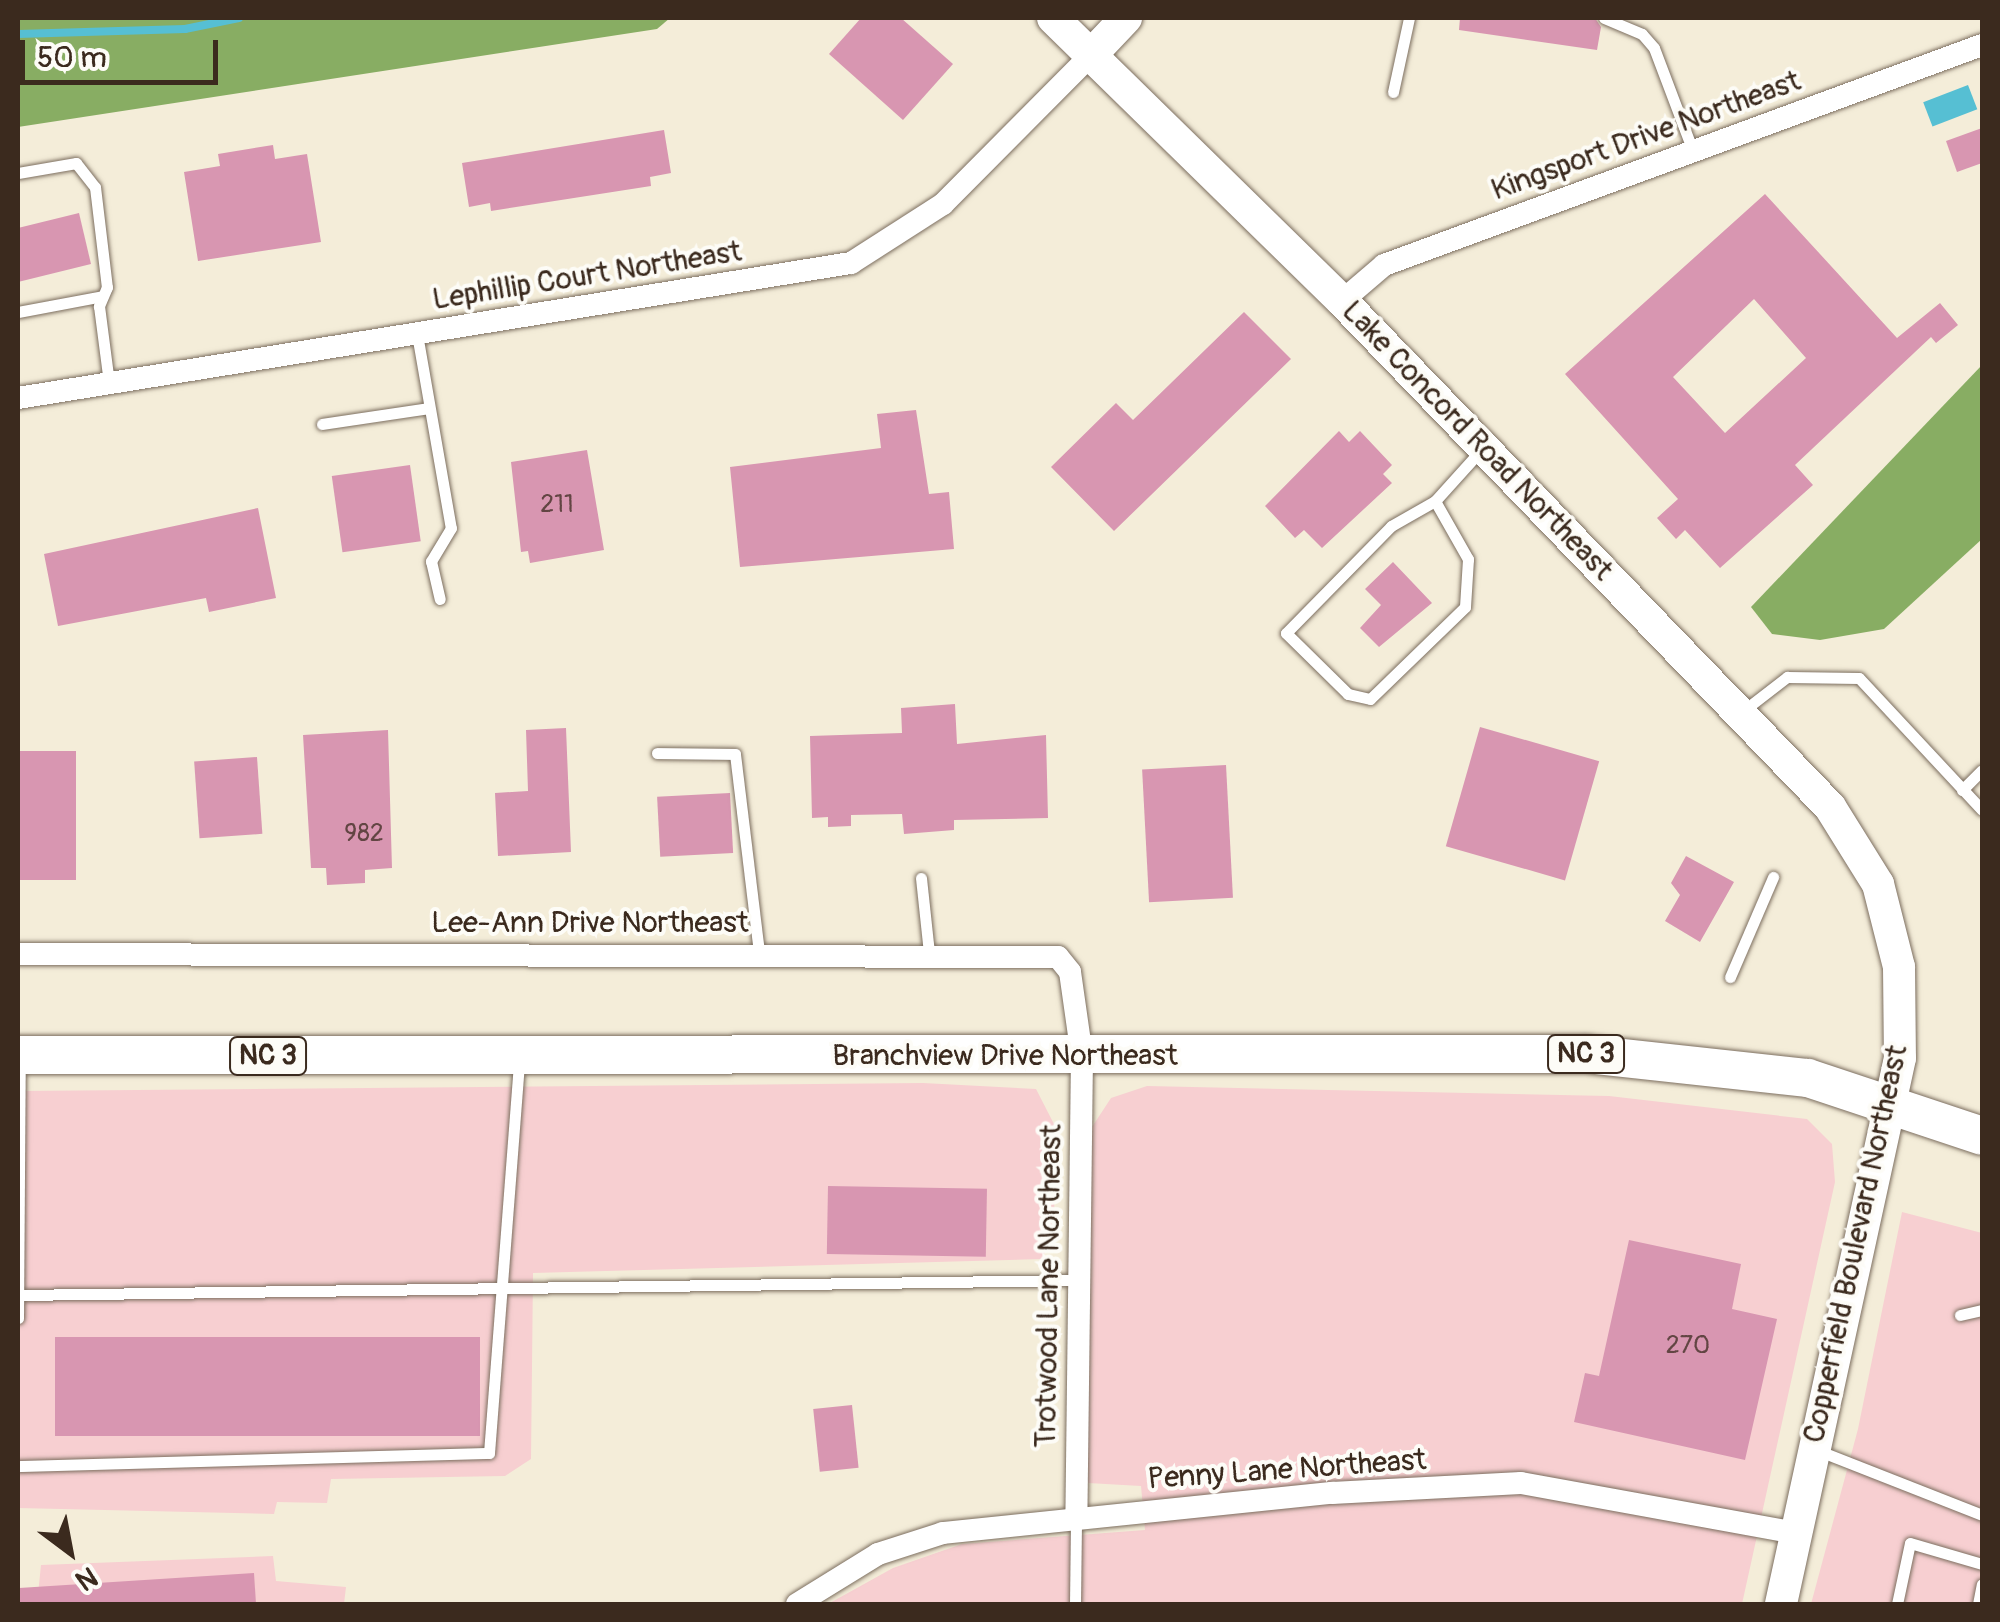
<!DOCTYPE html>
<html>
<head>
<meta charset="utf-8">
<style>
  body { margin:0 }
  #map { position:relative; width:2000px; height:1622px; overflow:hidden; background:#f4edd9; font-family:Pangolin,sans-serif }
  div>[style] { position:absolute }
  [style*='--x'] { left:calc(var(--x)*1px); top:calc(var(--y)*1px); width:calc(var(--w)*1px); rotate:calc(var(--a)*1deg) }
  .built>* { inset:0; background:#f7cfd1 }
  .forest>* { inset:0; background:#88ad63 }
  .water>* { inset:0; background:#56bfd3; transform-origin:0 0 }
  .stream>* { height:8px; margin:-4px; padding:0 4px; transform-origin:4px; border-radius:4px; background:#56bfd3 }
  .building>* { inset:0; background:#d896b1; transform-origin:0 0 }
  .roads { filter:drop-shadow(0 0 2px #7c6e5f) drop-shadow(0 0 2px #7c6e5f) }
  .lane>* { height:11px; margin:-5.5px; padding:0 5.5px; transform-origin:5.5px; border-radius:5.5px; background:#fff }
  .street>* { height:22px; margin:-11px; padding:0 11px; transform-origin:11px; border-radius:11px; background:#fff }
  .secondary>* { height:32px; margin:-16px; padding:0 16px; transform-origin:16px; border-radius:16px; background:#fff }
  .primary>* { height:38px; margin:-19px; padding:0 19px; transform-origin:19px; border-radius:19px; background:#fff }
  span { translate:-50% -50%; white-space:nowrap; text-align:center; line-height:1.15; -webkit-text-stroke:8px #fdfcf7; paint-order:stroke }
  .number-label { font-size:25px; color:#624543 }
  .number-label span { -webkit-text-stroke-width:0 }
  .shield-label span { padding:2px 8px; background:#fdfcf7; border:2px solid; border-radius:8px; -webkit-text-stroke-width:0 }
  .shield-label { font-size:28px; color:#3b2a1e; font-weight:700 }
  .street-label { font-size:30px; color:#3b2a1e }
  .frame { position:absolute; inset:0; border:20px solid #3b2a1e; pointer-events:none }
  .north { position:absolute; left:20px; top:1502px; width:100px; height:100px; -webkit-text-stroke:8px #fdfcf7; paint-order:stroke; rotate:148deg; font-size:28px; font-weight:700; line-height:40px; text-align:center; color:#3b2a1e }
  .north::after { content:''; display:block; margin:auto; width:35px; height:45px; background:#3b2a1e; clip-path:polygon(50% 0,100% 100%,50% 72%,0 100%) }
  .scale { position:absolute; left:20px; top:40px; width:198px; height:45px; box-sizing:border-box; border:5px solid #3b2a1e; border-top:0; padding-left:12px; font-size:30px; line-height:35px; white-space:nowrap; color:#3b2a1e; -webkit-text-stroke:8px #fdfcf7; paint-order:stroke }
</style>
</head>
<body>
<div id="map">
  <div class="built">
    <div style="clip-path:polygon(923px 1083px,1036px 1089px,1055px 1126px,1054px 1232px,1042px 1259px,533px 1273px,531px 1459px,505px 1476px,331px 1479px,327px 1503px,277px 1502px,274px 1514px,18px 1508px,18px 1091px)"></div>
    <div style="clip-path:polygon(1147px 1086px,1609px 1096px,1807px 1119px,1832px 1144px,1835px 1182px,1742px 1604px,828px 1604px,893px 1568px,962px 1544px,1145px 1530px,1141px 1486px,1088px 1483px,1082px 1452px,1092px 1127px,1111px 1098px)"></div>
    <div style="clip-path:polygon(1902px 1212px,1982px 1233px,1982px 1604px,1811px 1604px,1858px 1429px)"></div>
    <div style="clip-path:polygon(273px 1556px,276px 1581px,346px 1587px,344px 1604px,37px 1604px,41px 1565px)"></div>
  </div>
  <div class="forest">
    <div style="clip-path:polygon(18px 18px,670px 18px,657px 29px,18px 127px)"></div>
    <div style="clip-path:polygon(1982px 365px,1982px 539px,1884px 629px,1820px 640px,1772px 634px,1751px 607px)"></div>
  </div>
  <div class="water">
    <div style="left:1968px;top:85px;width:26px;height:48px;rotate:69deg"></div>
  </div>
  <div class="stream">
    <div style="--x:18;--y:34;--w:167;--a:-1.7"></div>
    <div style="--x:185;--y:29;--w:55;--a:-11.5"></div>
  </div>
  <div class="building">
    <div style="clip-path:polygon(861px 18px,901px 18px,953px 64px,903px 120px,829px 54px)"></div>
    <div style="clip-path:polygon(1460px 18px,1595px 18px,1601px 27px,1597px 50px,1459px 30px)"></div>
    <div style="clip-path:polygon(1982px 128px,1982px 163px,1957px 172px,1946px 141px)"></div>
    <div style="clip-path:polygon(664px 130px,671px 173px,650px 177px,651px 186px,491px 211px,490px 203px,469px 207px,462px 163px)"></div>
    <div style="clip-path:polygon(273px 145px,275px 159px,307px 154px,321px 242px,198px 261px,184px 172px,220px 166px,218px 154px)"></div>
    <div style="clip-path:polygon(evenodd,1765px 194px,1897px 338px,1940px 303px,1958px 325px,1936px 343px,1931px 337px,1795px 465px,1813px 485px,1720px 568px,1685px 530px,1676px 539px,1657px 518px,1678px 499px,1565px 374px,1765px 194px,1754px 299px,1806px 358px,1725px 433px,1673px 377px,1754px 299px)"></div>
    <div style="clip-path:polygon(79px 213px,91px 264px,18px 282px,18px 228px)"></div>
    <div style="clip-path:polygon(1244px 312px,1291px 359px,1114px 531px,1051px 467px,1116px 403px,1133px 420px)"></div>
    <div style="clip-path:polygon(916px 410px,929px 494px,949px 492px,954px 549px,740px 567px,730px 467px,881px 448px,877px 414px)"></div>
    <div style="clip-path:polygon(1339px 431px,1349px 442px,1360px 431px,1392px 465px,1383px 474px,1392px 483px,1322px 548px,1304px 530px,1295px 538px,1265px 506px)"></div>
    <div style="clip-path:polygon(587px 450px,604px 550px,530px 563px,528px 551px,521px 552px,511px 462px)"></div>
    <div style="left:410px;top:465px;width:77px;height:79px;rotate:82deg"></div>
    <div style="clip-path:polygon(258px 508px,276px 598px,209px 612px,206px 598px,58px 626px,44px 554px)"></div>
    <div style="clip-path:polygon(1393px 562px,1432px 603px,1379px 647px,1360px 628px,1381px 605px,1365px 589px)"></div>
    <div style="clip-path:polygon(955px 704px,957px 744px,1046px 735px,1048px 818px,954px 820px,954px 830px,904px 834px,902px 814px,851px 815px,851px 826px,828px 827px,828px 817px,812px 818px,810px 736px,902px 733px,901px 708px)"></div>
    <div style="left:1480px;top:727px;width:124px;height:124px;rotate:16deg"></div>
    <div style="clip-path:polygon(566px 728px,571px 852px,498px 856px,495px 793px,528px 791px,526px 730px)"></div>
    <div style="clip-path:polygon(388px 730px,392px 868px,365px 870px,365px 883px,327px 885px,326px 868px,311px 868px,303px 735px)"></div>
    <div style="left:18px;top:751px;width:58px;height:129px"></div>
    <div style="left:257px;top:757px;width:77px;height:63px;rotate:86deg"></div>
    <div style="left:1226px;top:765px;width:133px;height:84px;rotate:87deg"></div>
    <div style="left:730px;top:793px;width:60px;height:73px;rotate:87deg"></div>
    <div style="clip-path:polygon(1686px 856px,1734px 882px,1700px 942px,1665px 921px,1680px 895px,1671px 883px)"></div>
    <div style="left:828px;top:1186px;width:159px;height:68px;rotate:1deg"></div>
    <div style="clip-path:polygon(1629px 1240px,1741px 1264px,1732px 1309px,1777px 1319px,1745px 1460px,1574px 1422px,1585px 1373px,1599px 1376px)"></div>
    <div style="left:480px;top:1337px;width:99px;height:425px;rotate:90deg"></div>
    <div style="left:852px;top:1405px;width:63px;height:39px;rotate:84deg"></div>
    <div style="clip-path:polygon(254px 1573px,256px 1604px,19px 1604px,19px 1588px)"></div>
  </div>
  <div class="roads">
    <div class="lane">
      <div style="--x:1604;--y:18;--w:41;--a:22.8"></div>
      <div style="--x:1642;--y:34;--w:18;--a:49"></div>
      <div style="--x:1654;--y:48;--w:110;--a:69.3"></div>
      <div style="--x:1393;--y:92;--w:76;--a:-77.8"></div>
      <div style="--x:18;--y:173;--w:59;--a:-9.8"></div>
      <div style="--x:76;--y:163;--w:31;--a:52"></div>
      <div style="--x:95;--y:187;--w:101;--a:83.2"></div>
      <div style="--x:107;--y:287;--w:21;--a:113"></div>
      <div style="--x:99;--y:306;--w:78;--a:82.6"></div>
      <div style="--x:18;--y:312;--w:86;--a:-10.7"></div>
      <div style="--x:417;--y:334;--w:197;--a:80.1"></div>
      <div style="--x:451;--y:528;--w:39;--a:121"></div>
      <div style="--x:431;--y:561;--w:39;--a:77"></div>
      <div style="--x:322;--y:424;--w:108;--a:-8.5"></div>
      <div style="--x:1435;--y:501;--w:67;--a:60.4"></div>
      <div style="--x:1468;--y:559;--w:48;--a:93.6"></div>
      <div style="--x:1465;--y:607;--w:132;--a:135.9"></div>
      <div style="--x:1370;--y:699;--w:23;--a:-167"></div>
      <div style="--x:1348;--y:694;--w:87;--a:-135.5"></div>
      <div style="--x:1286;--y:633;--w:150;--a:-45.5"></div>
      <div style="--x:1391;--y:526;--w:51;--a:-29.6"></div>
      <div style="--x:1435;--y:501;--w:70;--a:-47.9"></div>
      <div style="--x:1743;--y:711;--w:56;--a:-37.7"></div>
      <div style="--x:1787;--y:677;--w:72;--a:0.8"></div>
      <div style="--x:1859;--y:678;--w:180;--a:47"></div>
      <div style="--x:657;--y:753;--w:78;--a:0.7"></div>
      <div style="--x:735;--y:754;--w:200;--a:83.1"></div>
      <div style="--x:1962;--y:790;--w:28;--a:-45"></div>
      <div style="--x:921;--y:878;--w:75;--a:83.9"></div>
      <div style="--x:1730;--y:977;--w:109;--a:-66.7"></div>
      <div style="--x:18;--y:1295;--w:1061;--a:-0.81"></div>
      <div style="--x:1960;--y:1315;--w:23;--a:-13"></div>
      <div style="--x:18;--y:1318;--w:259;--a:-89.6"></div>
      <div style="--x:1819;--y:1451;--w:175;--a:21.4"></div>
      <div style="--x:18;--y:1466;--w:471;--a:-1.6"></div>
      <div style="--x:489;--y:1453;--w:393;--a:-85.6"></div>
      <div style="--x:1075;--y:1604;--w:87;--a:-89.3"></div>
      <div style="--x:1897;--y:1604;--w:62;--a:-78"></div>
      <div style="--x:1910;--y:1543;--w:75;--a:16.3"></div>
      <div style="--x:1978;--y:1604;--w:20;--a:-79"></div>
    </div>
    <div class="street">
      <div style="--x:1342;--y:301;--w:55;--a:-40.6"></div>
      <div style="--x:1384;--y:265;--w:637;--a:-20.2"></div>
      <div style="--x:18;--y:398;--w:844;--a:-9.21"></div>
      <div style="--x:851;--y:263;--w:109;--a:-32.7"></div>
      <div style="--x:943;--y:204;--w:210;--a:-45.2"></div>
      <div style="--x:18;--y:954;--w:1040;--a:0.17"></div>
      <div style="--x:1058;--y:957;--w:19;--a:51"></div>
      <div style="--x:1070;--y:972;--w:85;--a:81.9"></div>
      <div style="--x:1082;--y:1056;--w:461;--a:90.7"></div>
      <div style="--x:797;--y:1604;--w:95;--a:-31.7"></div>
      <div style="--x:878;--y:1554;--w:68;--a:-17.9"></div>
      <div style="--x:943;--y:1533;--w:391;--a:-5.9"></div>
      <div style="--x:1332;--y:1493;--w:189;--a:-3"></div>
      <div style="--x:1521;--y:1483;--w:279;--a:10.3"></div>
    </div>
    <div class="secondary">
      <div style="--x:1053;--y:18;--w:404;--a:44.4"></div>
      <div style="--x:1342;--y:301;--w:703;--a:46.04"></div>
      <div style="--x:1830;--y:807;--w:91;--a:58.1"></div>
      <div style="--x:1878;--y:884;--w:86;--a:75.8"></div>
      <div style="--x:1899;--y:967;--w:91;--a:89.4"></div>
      <div style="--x:1900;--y:1058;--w:559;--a:102.3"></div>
      <div style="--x:1091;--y:55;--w:51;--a:-46.6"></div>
    </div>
    <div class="primary">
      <div style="--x:18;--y:1055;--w:1568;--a:-0.04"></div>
      <div style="--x:1586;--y:1054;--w:223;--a:6.2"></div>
      <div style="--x:1808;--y:1078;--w:183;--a:18.4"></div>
    </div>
  </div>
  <div class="number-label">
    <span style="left:557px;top:505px">211</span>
    <span style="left:364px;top:834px">982</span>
    <span style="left:1688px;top:1346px">270</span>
  </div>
  <div class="shield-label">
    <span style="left:1586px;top:1054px">NC 3</span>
    <span style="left:268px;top:1056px">NC 3</span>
  </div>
  <div class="street-label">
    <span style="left:1646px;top:136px;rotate:-20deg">Kingsport Drive Northeast</span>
    <span style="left:587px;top:276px;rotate:-9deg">Lephillip Court Northeast</span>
    <span style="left:1477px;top:441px;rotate:46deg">Lake Concord Road Northeast</span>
    <span style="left:590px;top:923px">Lee-Ann Drive Northeast</span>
    <span style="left:1005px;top:1056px">Branchview Drive Northeast</span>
    <span style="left:1856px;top:1244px;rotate:-78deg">Copperfield Boulevard Northeast</span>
    <span style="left:1049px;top:1286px;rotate:-89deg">Trotwood Lane Northeast</span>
    <span style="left:1287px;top:1470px;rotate:-4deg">Penny Lane Northeast</span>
  </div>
  <div class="frame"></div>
  <div class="north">N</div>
  <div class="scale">50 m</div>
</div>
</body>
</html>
